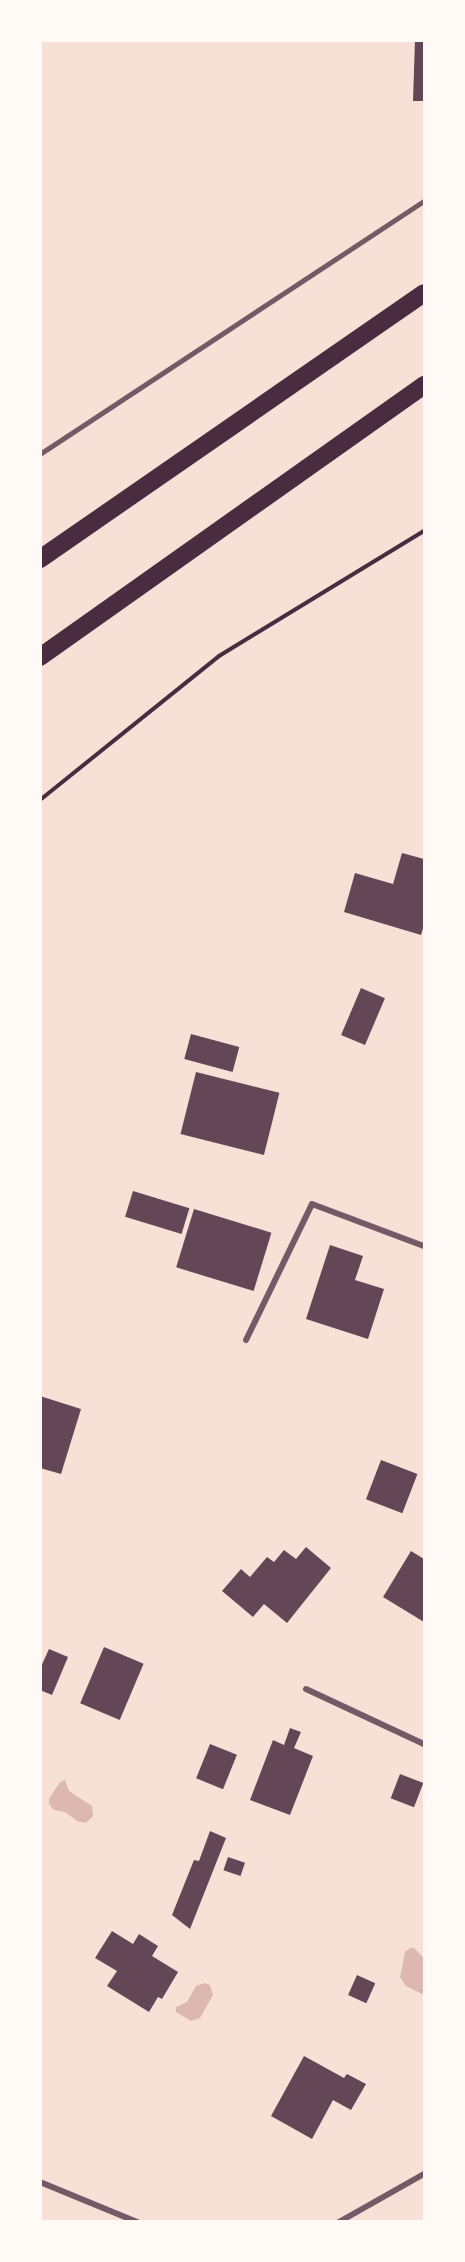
<!DOCTYPE html>
<html>
<head>
<meta charset="utf-8">
<style>
  body { margin:0 }
  #map { position:relative; width:465px; height:2262px; overflow:hidden; background:#f7e1d7; font-family:"Varela Round",sans-serif }
  div>[style] { position:absolute }
  [style*='--x'] { left:calc(var(--x)*1px); top:calc(var(--y)*1px); width:calc(var(--w)*1px); rotate:calc(var(--a)*1deg) }
  .water>* { inset:0; background:#dcb8b0 }
  .building>* { inset:0; background:#644757; transform-origin:0 0 }
  .path>* { height:4px; margin:-2px; padding:0 2px; transform-origin:2px; border-radius:2px; background:#4a2c40 }
  .service>* { height:4.5px; margin:-2.25px; padding:0 2.25px; transform-origin:2.25px; border-radius:2.25px; background:#755966 }
  .minor>* { height:6px; margin:-3px; padding:0 3px; transform-origin:3px; border-radius:3px; background:#755966 }
  .motorway>* { height:18px; margin:-9px; padding:0 9px; transform-origin:9px; border-radius:9px; background:#4a2c40 }
  span { translate:-50% -50%; white-space:nowrap; text-align:center; line-height:1.15; -webkit-text-stroke:4.5px #fffaf5; paint-order:stroke }
  .frame { position:absolute; inset:0; border:42px solid #fffaf5; pointer-events:none }
</style>
</head>
<body>
<div id="map">
  <div class="water">
    <div style="clip-path:polygon(65px 1780px,69px 1791px,92px 1806px,93px 1816px,86px 1823px,77px 1821px,65px 1812px,54px 1810px,49px 1804px,49px 1799px,60px 1782px)"></div>
    <div style="clip-path:polygon(410px 1948px,414px 1948px,424px 1958px,424px 1995px,406px 1986px,400px 1977px,405px 1952px)"></div>
    <div style="clip-path:polygon(205px 1983px,210px 1985px,213px 1995px,200px 2018px,191px 2021px,176px 2012px,176px 2007px,187px 2002px,196px 1986px)"></div>
  </div>
  <div class="building">
    <div style="clip-path:polygon(415px 40px,424px 40px,424px 101px,413px 101px)"></div>
    <div style="clip-path:polygon(402px 853px,424px 859px,424px 925px,421px 935px,344px 912px,355px 873px,393px 884px)"></div>
    <div style="left:361px;top:988px;width:26px;height:51px;rotate:23deg"></div>
    <div style="left:191px;top:1034px;width:50px;height:26px;rotate:15deg"></div>
    <div style="left:196px;top:1072px;width:86px;height:64px;rotate:14deg"></div>
    <div style="left:133px;top:1191px;width:59px;height:27px;rotate:17deg"></div>
    <div style="left:194px;top:1209px;width:81px;height:61px;rotate:17deg"></div>
    <div style="clip-path:polygon(330px 1245px,363px 1256px,355px 1280px,384px 1289px,368px 1339px,306px 1319px)"></div>
    <div style="clip-path:polygon(40px 1396px,81px 1409px,61px 1474px,40px 1468px)"></div>
    <div style="left:381px;top:1460px;width:39px;height:42px;rotate:21deg"></div>
    <div style="clip-path:polygon(306px 1547px,331px 1568px,287px 1623px,264px 1604px,253px 1617px,222px 1591px,241px 1569px,250px 1577px,267px 1557px,274px 1562px,284px 1550px,296px 1559px)"></div>
    <div style="clip-path:polygon(411px 1551px,424px 1559px,424px 1622px,383px 1597px)"></div>
    <div style="left:104px;top:1647px;width:43px;height:61px;rotate:23deg"></div>
    <div style="clip-path:polygon(49px 1649px,68px 1657px,52px 1695px,40px 1690px,40px 1669px)"></div>
    <div style="clip-path:polygon(290px 1728px,301px 1732px,294px 1748px,313px 1756px,290px 1815px,250px 1800px,273px 1740px,284px 1745px)"></div>
    <div style="left:210px;top:1744px;width:29px;height:37px;rotate:22deg"></div>
    <div style="left:400px;top:1774px;width:25px;height:26px;rotate:21deg"></div>
    <div style="clip-path:polygon(210px 1831px,226px 1838px,190px 1929px,172px 1915px,194px 1860px,199px 1861px)"></div>
    <div style="left:228px;top:1857px;width:18px;height:14px;rotate:19deg"></div>
    <div style="clip-path:polygon(112px 1931px,133px 1944px,139px 1934px,158px 1946px,152px 1956px,178px 1972px,162px 1999px,158px 1997px,149px 2012px,107px 1986px,117px 1971px,95px 1958px)"></div>
    <div style="left:357px;top:1975px;width:20px;height:22px;rotate:24deg"></div>
    <div style="clip-path:polygon(304px 2056px,344px 2078px,347px 2074px,366px 2084px,351px 2110px,333px 2100px,312px 2139px,271px 2116px)"></div>
  </div>
  <div class="path">
    <div style="--x:40;--y:800;--w:230;--a:-38.8"></div>
    <div style="--x:219;--y:656;--w:240;--a:-31.4"></div>
  </div>
  <div class="service">
    <div style="--x:40;--y:454;--w:460;--a:-33.4"></div>
  </div>
  <div class="minor">
    <div style="--x:246;--y:1340;--w:151;--a:-64.1"></div>
    <div style="--x:312;--y:1204;--w:120;--a:20.6"></div>
    <div style="--x:306;--y:1689;--w:130;--a:25"></div>
    <div style="--x:40;--y:2182;--w:105;--a:22.4"></div>
    <div style="--x:339;--y:2222;--w:98;--a:-29.5"></div>
  </div>
  <div class="motorway">
    <div style="--x:40;--y:559;--w:467;--a:-34.7"></div>
    <div style="--x:40;--y:657;--w:471;--a:-35.3"></div>
  </div>
  <div class="frame"></div>
</div>
</body>
</html>
